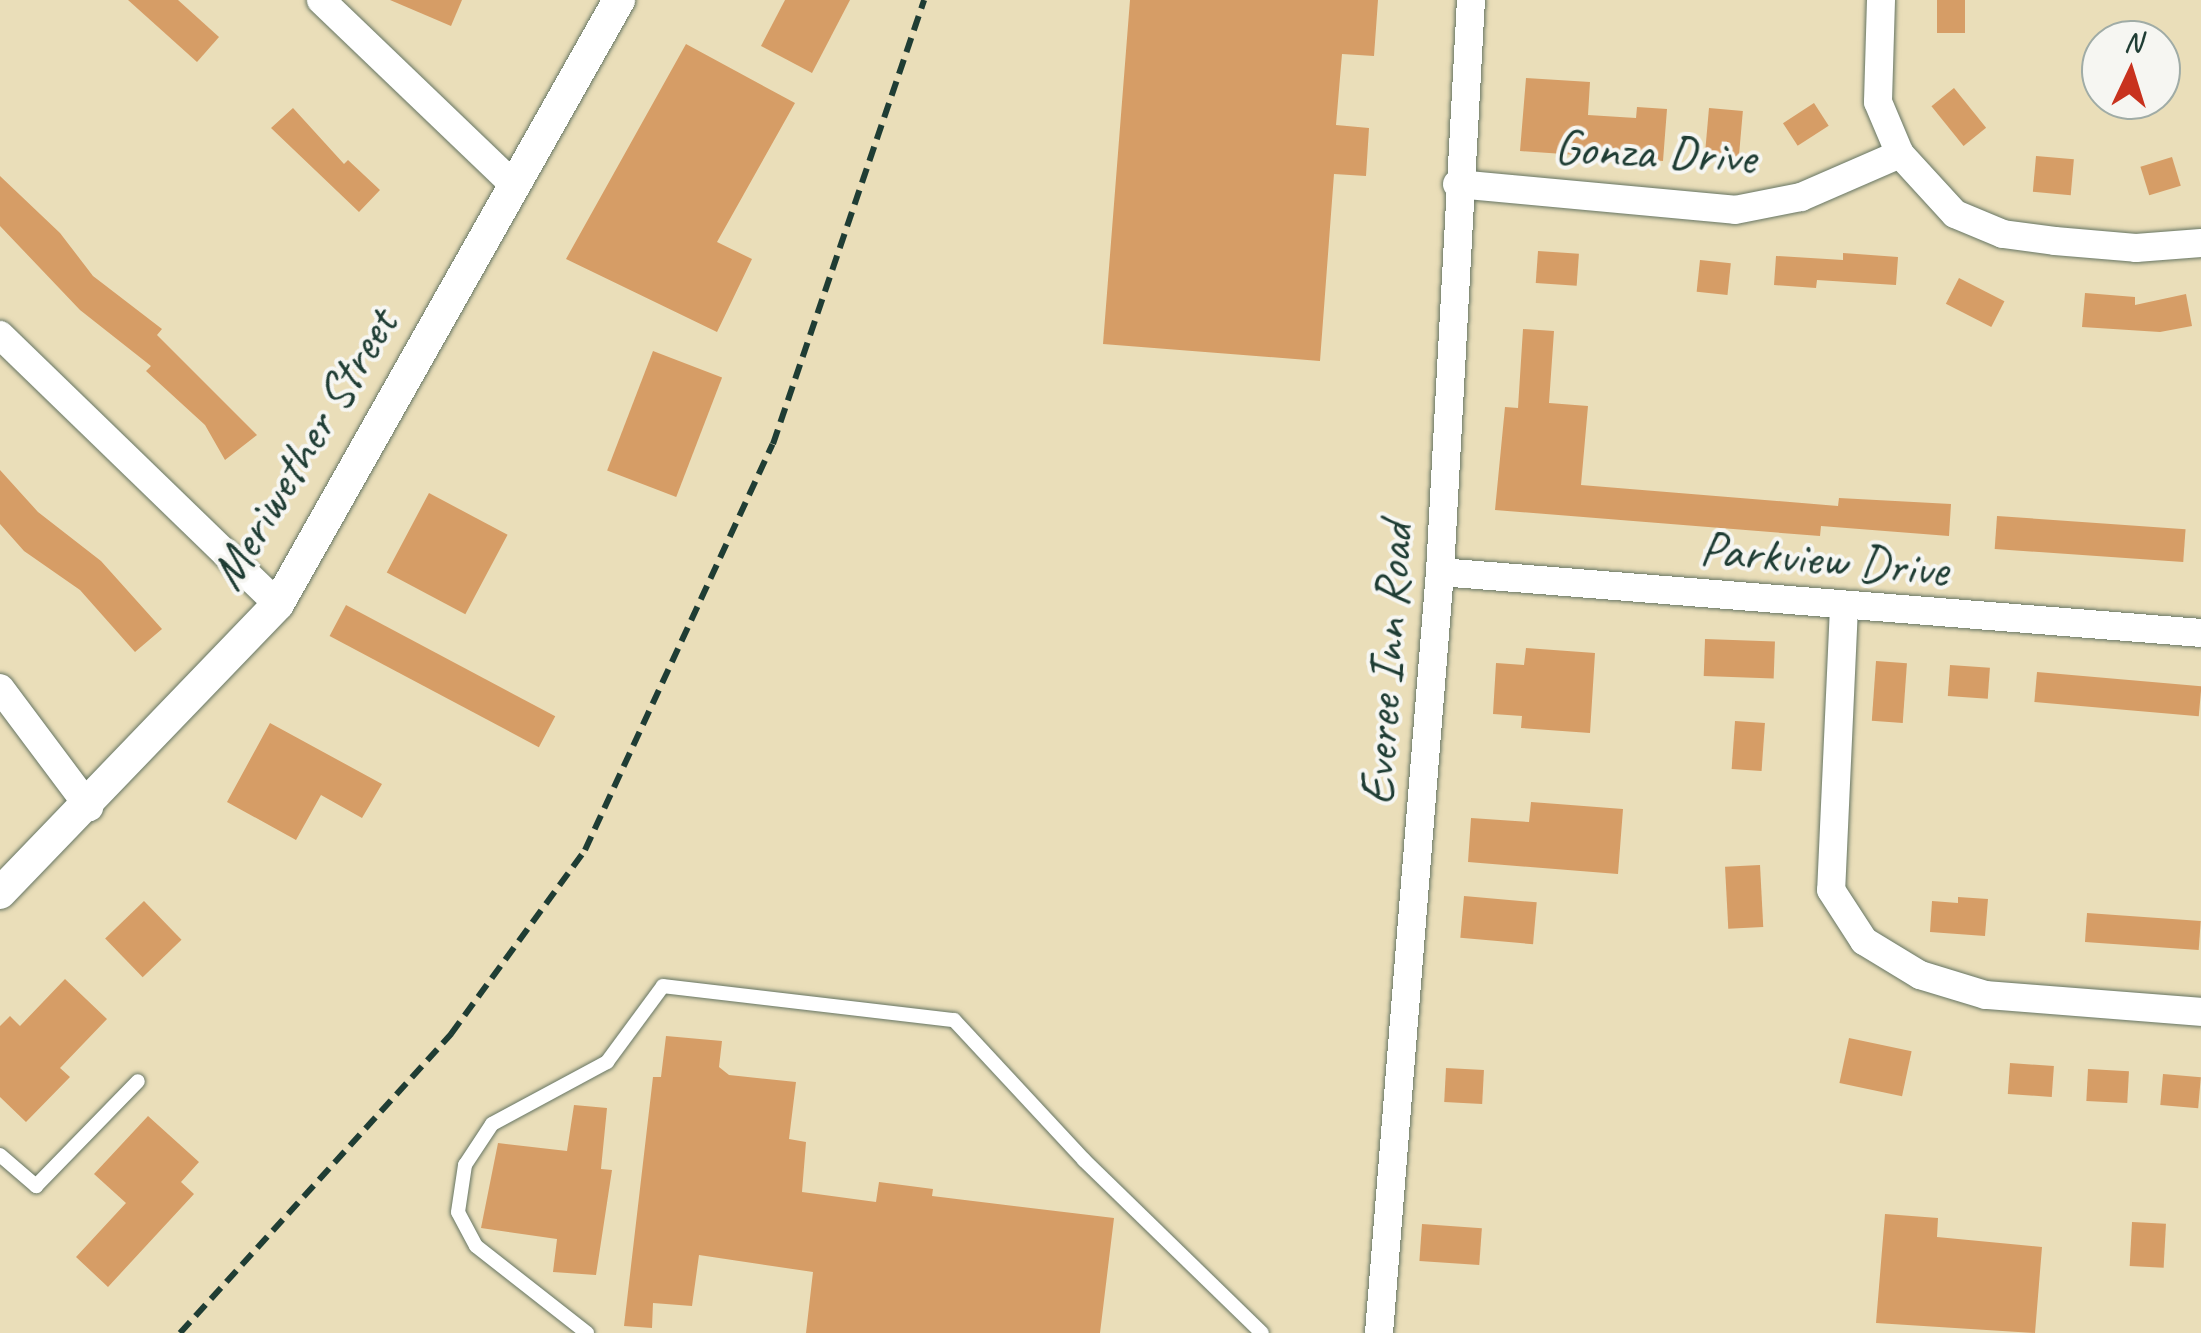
<!DOCTYPE html>
<html>
<head>
<meta charset="utf-8">
<style>
  body { margin:0 }
  #map { position:relative; width:2201px; height:1333px; overflow:hidden; background:#eadeb9; font-family:Caveat,sans-serif }
  div>[style] { position:absolute }
  [style*='--x'] { left:calc(var(--x)*1px); top:calc(var(--y)*1px); width:calc(var(--w)*1px); rotate:calc(var(--a)*1deg) }
  .building>* { inset:0; background:#d69d66; transform-origin:0 0 }
  .roads { filter:drop-shadow(0 0 2px #667563) drop-shadow(0 0 2px #667563) }
  .service>* { height:14px; margin:-7px; padding:0 7px; transform-origin:7px; border-radius:7px; background:#fff }
  .minor>* { height:28px; margin:-14px; padding:0 14px; transform-origin:14px; border-radius:14px; background:#fff }
  .tertiary>* { height:32px; margin:-16px; padding:0 16px; transform-origin:16px; border-radius:16px; background:#fff }
  .rail>* { height:6px; margin-top:-3px; transform-origin:0; background:repeating-linear-gradient(90deg,#1f3d34 0 15px,transparent 0 23px) }
  span { translate:-50% -50%; white-space:nowrap; text-align:center; line-height:1.15; -webkit-text-stroke:8px #f6f6f2; paint-order:stroke }
  .street-label { font-size:50px; color:#1f3d34 }
  .north { position:absolute; left:2081px; top:20px; width:100px; height:100px; box-sizing:border-box; background:#f6f6f2; border:2px solid #a0aca6; border-radius:50%; rotate:4deg; font-size:28px; font-weight:700; line-height:40px; text-align:center; color:#1f3d34 }
  .north::after { content:''; display:block; margin:auto; width:35px; height:45px; background:#c8321e; clip-path:polygon(50% 0,100% 100%,50% 72%,0 100%) }
</style>
</head>
<body>
<div id="map">
  <div class="building">
    <div style="clip-path:polygon(128px 0,178px 0,219px 37px,197px 62px)"></div>
    <div style="clip-path:polygon(390px 0,462px 0,451px 26px)"></div>
    <div style="clip-path:polygon(785px 0,850px 0,812px 73px,761px 46px)"></div>
    <div style="clip-path:polygon(1130px 0,1378px 0,1374px 56px,1342px 54px,1336px 125px,1369px 128px,1366px 176px,1334px 174px,1320px 361px,1103px 344px)"></div>
    <div style="left:1937px;top:0;width:28px;height:33px"></div>
    <div style="clip-path:polygon(686px 44px,795px 103px,717px 242px,752px 259px,717px 332px,566px 259px)"></div>
    <div style="clip-path:polygon(1526px 78px,1590px 82px,1588px 115px,1636px 118px,1637px 107px,1667px 109px,1663px 161px,1520px 151px)"></div>
    <div style="left:1954px;top:88px;width:51px;height:29px;rotate:51deg"></div>
    <div style="left:1814px;top:103px;width:27px;height:37px;rotate:57deg"></div>
    <div style="clip-path:polygon(293px 108px,344px 164px,348px 160px,380px 190px,359px 212px,271px 128px)"></div>
    <div style="left:1709px;top:108px;width:34px;height:46px;rotate:5deg"></div>
    <div style="left:2036px;top:156px;width:38px;height:36px;rotate:5deg"></div>
    <div style="left:2172px;top:157px;width:30px;height:33px;rotate:73deg"></div>
    <div style="clip-path:polygon(0 176px,60px 233px,93px 276px,162px 329px,157px 335px,257px 435px,225px 460px,205px 425px,146px 371px,151px 366px,80px 310px,0 226px)"></div>
    <div style="left:1538px;top:251px;width:41px;height:32px;rotate:4deg"></div>
    <div style="clip-path:polygon(1843px 253px,1898px 257px,1896px 285px,1817px 280px,1816px 288px,1774px 285px,1776px 256px,1843px 260px)"></div>
    <div style="left:1700px;top:260px;width:31px;height:32px;rotate:6deg"></div>
    <div style="left:1959px;top:278px;width:51px;height:29px;rotate:27deg"></div>
    <div style="clip-path:polygon(2085px 293px,2135px 297px,2135px 305px,2186px 294px,2192px 326px,2160px 332px,2082px 327px)"></div>
    <div style="clip-path:polygon(1523px 329px,1554px 331px,1549px 403px,1588px 406px,1581px 485px,1838px 506px,1839px 498px,1951px 504px,1949px 536px,1821px 526px,1820px 536px,1495px 510px,1505px 407px,1518px 408px)"></div>
    <div style="left:653px;top:351px;width:74px;height:128px;rotate:21deg"></div>
    <div style="clip-path:polygon(0 470px,38px 512px,101px 561px,162px 629px,135px 652px,80px 590px,24px 551px,0 524px)"></div>
    <div style="left:429px;top:493px;width:89px;height:90px;rotate:28deg"></div>
    <div style="left:1997px;top:516px;width:189px;height:33px;rotate:4deg"></div>
    <div style="left:346px;top:605px;width:237px;height:35px;rotate:28deg"></div>
    <div style="left:1705px;top:639px;width:70px;height:37px;rotate:2deg"></div>
    <div style="clip-path:polygon(1526px 648px,1595px 653px,1590px 733px,1521px 728px,1522px 716px,1493px 714px,1496px 663px,1524px 665px)"></div>
    <div style="left:1876px;top:661px;width:31px;height:60px;rotate:4deg"></div>
    <div style="left:1950px;top:665px;width:40px;height:31px;rotate:4deg"></div>
    <div style="left:2037px;top:672px;width:165px;height:30px;rotate:5deg"></div>
    <div style="left:1735px;top:721px;width:30px;height:48px;rotate:4deg"></div>
    <div style="clip-path:polygon(270px 723px,382px 784px,362px 818px,321px 795px,296px 840px,227px 802px)"></div>
    <div style="clip-path:polygon(1531px 802px,1623px 809px,1618px 874px,1468px 862px,1471px 818px,1529px 822px)"></div>
    <div style="left:1760px;top:865px;width:62px;height:35px;rotate:87deg"></div>
    <div style="left:1464px;top:896px;width:73px;height:42px;rotate:5deg"></div>
    <div style="clip-path:polygon(1958px 897px,1988px 899px,1985px 936px,1930px 932px,1932px 901px,1958px 903px)"></div>
    <div style="left:144px;top:901px;width:54px;height:54px;rotate:46deg"></div>
    <div style="left:2087px;top:913px;width:114px;height:29px;rotate:4deg"></div>
    <div style="clip-path:polygon(65px 979px,107px 1019px,60px 1068px,70px 1077px,26px 1122px,0 1097px,0 1026px,10px 1016px,20px 1026px)"></div>
    <div style="clip-path:polygon(666px 1036px,722px 1041px,719px 1067px,729px 1075px,796px 1082px,789px 1139px,806px 1142px,802px 1192px,876px 1202px,879px 1182px,933px 1189px,932px 1196px,1114px 1218px,1100px 1333px,806px 1333px,813px 1272px,699px 1255px,692px 1306px,653px 1303px,652px 1328px,624px 1326px,653px 1077px,661px 1077px)"></div>
    <div style="left:1849px;top:1038px;width:64px;height:46px;rotate:12deg"></div>
    <div style="left:2010px;top:1063px;width:44px;height:31px;rotate:4deg"></div>
    <div style="left:1446px;top:1068px;width:38px;height:34px;rotate:3deg"></div>
    <div style="left:2088px;top:1069px;width:41px;height:32px;rotate:3deg"></div>
    <div style="left:2163px;top:1074px;width:38px;height:31px;rotate:5deg"></div>
    <div style="clip-path:polygon(574px 1105px,607px 1108px,601px 1169px,612px 1170px,596px 1275px,553px 1272px,557px 1239px,481px 1228px,498px 1143px,567px 1151px)"></div>
    <div style="clip-path:polygon(148px 1116px,199px 1162px,181px 1182px,194px 1194px,108px 1287px,76px 1257px,126px 1203px,94px 1174px)"></div>
    <div style="clip-path:polygon(1885px 1214px,1938px 1218px,1937px 1237px,2042px 1247px,2035px 1333px,1876px 1323px)"></div>
    <div style="left:2132px;top:1222px;width:34px;height:44px;rotate:3deg"></div>
    <div style="left:1422px;top:1224px;width:60px;height:37px;rotate:4deg"></div>
  </div>
  <div class="roads">
    <div class="service">
      <div style="--x:0;--y:1155;--w:48;--a:40.7"></div>
      <div style="--x:36;--y:1186;--w:146;--a:-45.8"></div>
      <div style="--x:587;--y:1333;--w:141;--a:-141.9"></div>
      <div style="--x:476;--y:1246;--w:38;--a:-118"></div>
      <div style="--x:458;--y:1212;--w:48;--a:-81.5"></div>
      <div style="--x:465;--y:1165;--w:49;--a:-56.6"></div>
      <div style="--x:492;--y:1124;--w:131;--a:-28.3"></div>
      <div style="--x:607;--y:1062;--w:94;--a:-53.6"></div>
      <div style="--x:663;--y:986;--w:293;--a:6.7"></div>
      <div style="--x:954;--y:1020;--w:191;--a:47.1"></div>
      <div style="--x:1084;--y:1160;--w:248;--a:44.2"></div>
    </div>
    <div class="minor">
      <div style="--x:321;--y:0;--w:267;--a:43.8"></div>
      <div style="--x:1881;--y:0;--w:102;--a:91.7"></div>
      <div style="--x:1878;--y:102;--w:56;--a:67.1"></div>
      <div style="--x:1900;--y:154;--w:81;--a:47.5"></div>
      <div style="--x:1955;--y:214;--w:52;--a:22.6"></div>
      <div style="--x:2003;--y:234;--w:52;--a:7.7"></div>
      <div style="--x:2055;--y:241;--w:81;--a:4.9"></div>
      <div style="--x:2136;--y:248;--w:65;--a:-4.4"></div>
      <div style="--x:1457;--y:184;--w:279;--a:5.3"></div>
      <div style="--x:1735;--y:210;--w:67;--a:-11.1"></div>
      <div style="--x:1801;--y:197;--w:108;--a:-23.5"></div>
      <div style="--x:0;--y:335;--w:387;--a:44.1"></div>
      <div style="--x:1440;--y:572;--w:763;--a:4.58"></div>
      <div style="--x:1844;--y:607;--w:283;--a:92.6"></div>
      <div style="--x:1831;--y:890;--w:61;--a:57.1"></div>
      <div style="--x:1864;--y:941;--w:66;--a:31.3"></div>
      <div style="--x:1920;--y:975;--w:69;--a:16.9"></div>
      <div style="--x:1986;--y:995;--w:216;--a:4.5"></div>
      <div style="--x:0;--y:688;--w:149;--a:53.2"></div>
      <div style="--x:1379;--y:1333;--w:763;--a:-85.42"></div>
      <div style="--x:1440;--y:572;--w:573;--a:-86.9"></div>
    </div>
    <div class="tertiary">
      <div style="--x:0;--y:893;--w:401;--a:-46.1"></div>
      <div style="--x:278;--y:604;--w:694;--a:-60.55"></div>
    </div>
  </div>
  <div class="rail">
    <div style="--x:180;--y:1333;--w:404;--a:-47.8"></div>
    <div style="--x:451;--y:1034;--w:228;--a:-53.9"></div>
    <div style="--x:585;--y:850;--w:447;--a:-65.2"></div>
    <div style="--x:773;--y:444;--w:469;--a:-71.2"></div>
  </div>
  <div class="street-label">
    <span style="left:1655px;top:152px;rotate:3deg">Gonza Drive</span>
    <span style="left:303px;top:449px;rotate:-59deg">Meriwether Street</span>
    <span style="left:1824px;top:559px;rotate:5deg">Parkview Drive</span>
    <span style="left:1386px;top:664px;rotate:-86deg">Everee Inn Road</span>
  </div>
  <div class="north">N</div>
</div>
</body>
</html>
